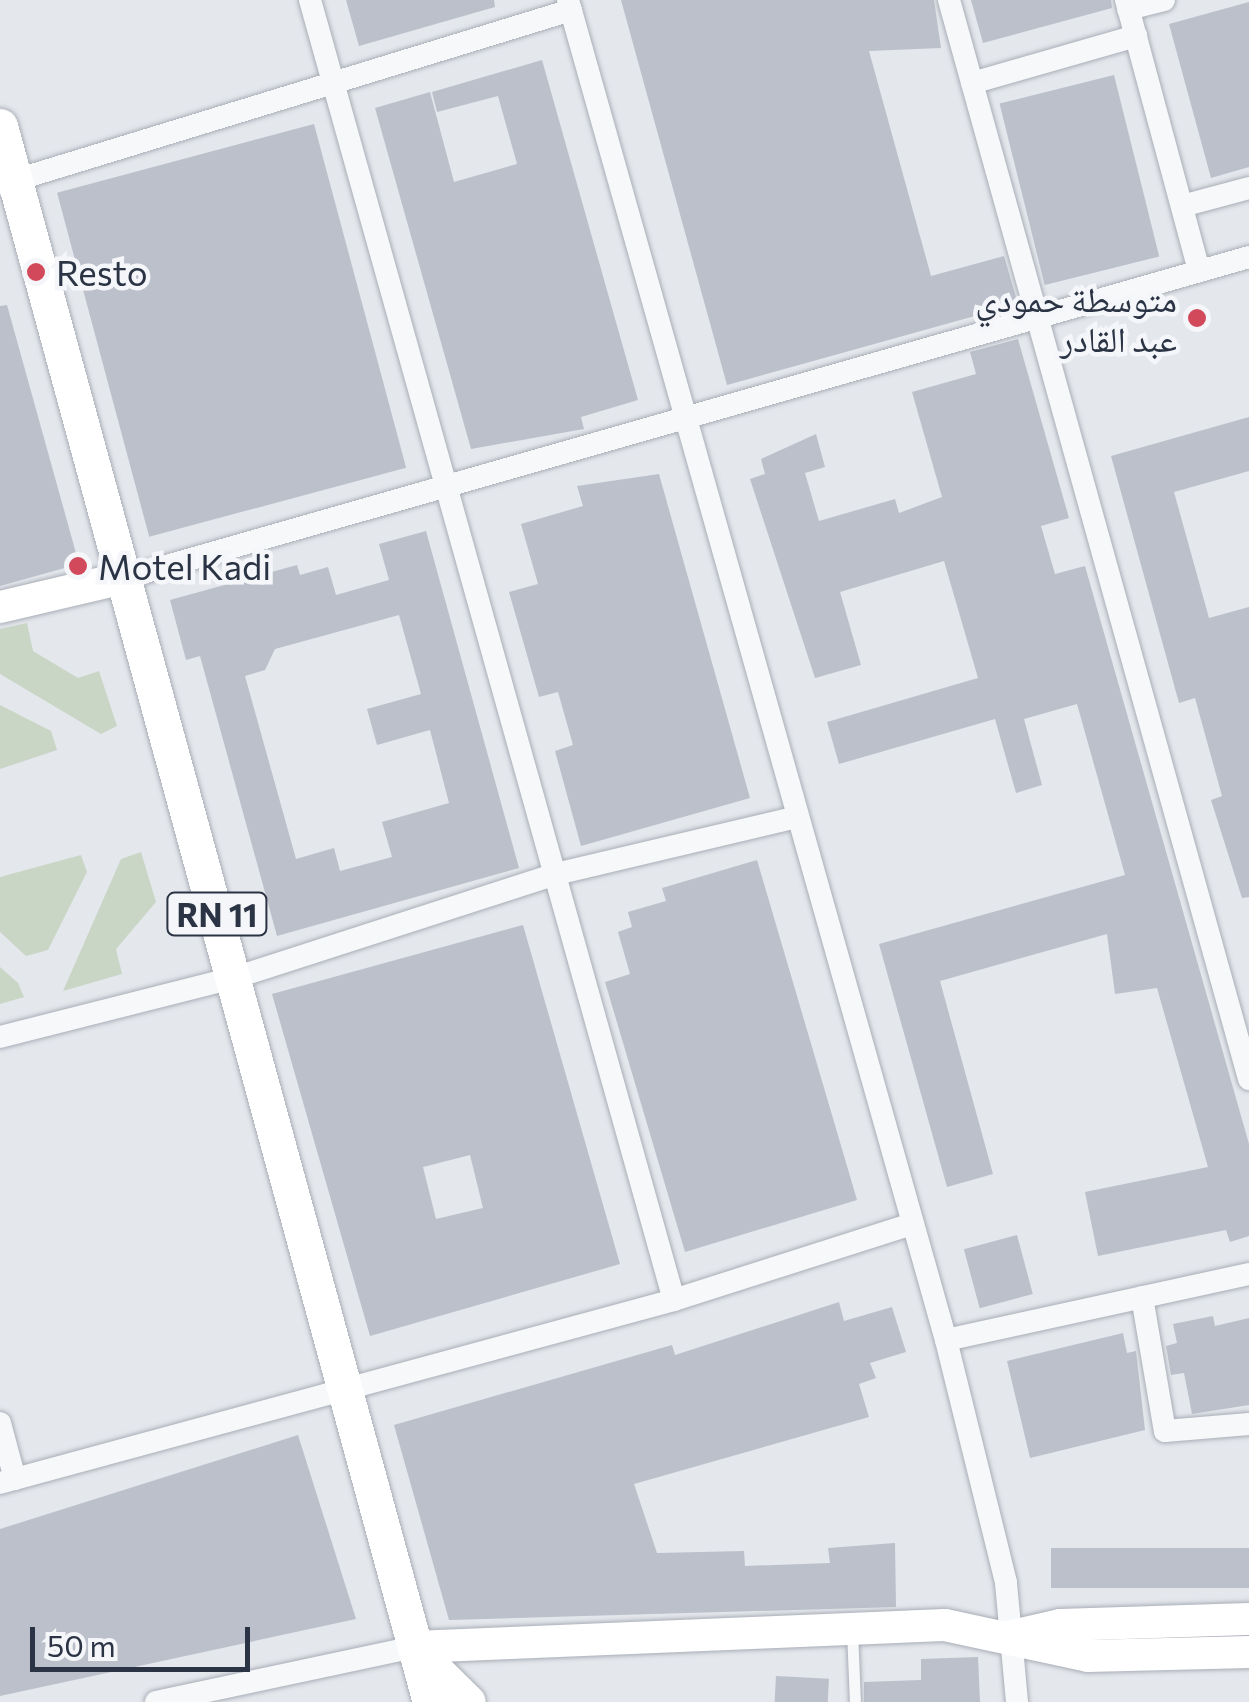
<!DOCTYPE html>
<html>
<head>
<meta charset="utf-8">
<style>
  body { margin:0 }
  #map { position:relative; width:1249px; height:1702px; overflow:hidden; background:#e4e7ec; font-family:Commissioner,"Noto Naskh Arabic",sans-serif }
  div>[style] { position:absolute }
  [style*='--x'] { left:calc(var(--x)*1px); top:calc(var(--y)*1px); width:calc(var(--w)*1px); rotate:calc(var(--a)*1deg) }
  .green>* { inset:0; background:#c9d6c5 }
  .building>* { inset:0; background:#bbc0ca; transform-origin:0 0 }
  .roads { filter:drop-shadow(0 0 2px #a9aeb7) drop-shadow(0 0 2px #a9aeb7) }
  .lane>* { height:11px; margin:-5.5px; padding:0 5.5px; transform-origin:5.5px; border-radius:5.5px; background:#f7f8fa }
  .street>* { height:22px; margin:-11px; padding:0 11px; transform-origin:11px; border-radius:11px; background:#f7f8fa }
  .secondary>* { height:32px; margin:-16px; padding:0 16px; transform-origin:16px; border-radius:16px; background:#fff }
  .primary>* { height:35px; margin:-17.5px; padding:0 17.5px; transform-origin:17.5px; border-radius:17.5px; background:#fff }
  .dots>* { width:28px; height:28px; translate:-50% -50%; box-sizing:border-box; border:5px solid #f4f6f9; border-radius:50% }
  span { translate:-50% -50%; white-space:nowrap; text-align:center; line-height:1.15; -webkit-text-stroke:9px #f4f6f9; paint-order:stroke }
  .shield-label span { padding:2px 8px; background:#f4f6f9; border:2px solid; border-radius:8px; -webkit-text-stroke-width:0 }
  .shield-label { font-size:32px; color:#2b3445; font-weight:700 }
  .poi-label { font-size:35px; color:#2b3445 }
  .left { translate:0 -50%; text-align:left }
  .right { translate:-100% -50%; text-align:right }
  .scale { position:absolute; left:30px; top:1627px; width:220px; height:45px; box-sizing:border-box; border:5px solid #2b3445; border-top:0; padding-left:12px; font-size:30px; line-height:35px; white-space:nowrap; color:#2b3445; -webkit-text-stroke:8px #f4f6f9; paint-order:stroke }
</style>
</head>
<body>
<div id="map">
  <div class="green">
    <div style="clip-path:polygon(27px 623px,33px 651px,78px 678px,99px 671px,117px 726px,101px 734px,0 674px,0 629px)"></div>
    <div style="clip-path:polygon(0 705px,51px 731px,57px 750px,0 769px)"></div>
    <div style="clip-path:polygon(141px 852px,156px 902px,116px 949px,122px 974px,63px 991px,121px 859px)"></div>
    <div style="clip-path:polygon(81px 855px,87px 872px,48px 950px,26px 956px,0 932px,0 877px)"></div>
    <div style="clip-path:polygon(0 967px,18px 983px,24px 997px,0 1004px)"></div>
  </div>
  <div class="building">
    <div style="clip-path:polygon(346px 0,494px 0,495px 7px,359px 46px)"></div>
    <div style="clip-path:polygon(621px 0,934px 0,941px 48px,869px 51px,931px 276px,1004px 256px,1018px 304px,727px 385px)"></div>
    <div style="clip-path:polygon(971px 0,1111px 0,1112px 8px,983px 43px)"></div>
    <div style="clip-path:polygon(1249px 2px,1249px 167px,1211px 178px,1169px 24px)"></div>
    <div style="clip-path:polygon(542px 60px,638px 400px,581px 417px,584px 429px,471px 449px,375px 108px,430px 92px,454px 182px,517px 164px,498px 96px,437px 112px,432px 92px)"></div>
    <div style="left:1114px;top:75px;width:187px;height:118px;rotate:76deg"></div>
    <div style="left:314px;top:124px;width:356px;height:266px;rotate:75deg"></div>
    <div style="clip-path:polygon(7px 305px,79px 564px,0 586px,0 306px)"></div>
    <div style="clip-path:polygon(1018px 339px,1069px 518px,1041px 526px,1055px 574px,1085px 566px,1249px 1144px,1249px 1236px,1230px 1242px,1226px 1230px,1098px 1256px,1085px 1192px,1208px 1167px,1157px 988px,1115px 994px,1107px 934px,940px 981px,993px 1174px,947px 1187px,879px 944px,1125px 875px,1077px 704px,1024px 719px,1042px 785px,1016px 793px,995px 719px,839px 764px,827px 722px,978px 678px,944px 561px,840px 592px,861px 665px,815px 678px,750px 479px,765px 474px,761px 459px,816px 434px,825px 467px,805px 473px,819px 521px,895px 499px,899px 513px,942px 497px,912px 392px,976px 374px,970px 352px)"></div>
    <div style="clip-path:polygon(1249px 417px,1249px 471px,1174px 492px,1209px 618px,1249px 607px,1249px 897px,1242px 898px,1211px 800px,1222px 796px,1195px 698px,1179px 703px,1111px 456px)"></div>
    <div style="clip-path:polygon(659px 474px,750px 798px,581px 846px,555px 751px,573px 745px,558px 692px,539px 697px,509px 592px,538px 584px,521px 524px,583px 506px,577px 486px)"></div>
    <div style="clip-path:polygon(evenodd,426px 531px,519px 868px,277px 936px,200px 656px,186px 660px,170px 600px,297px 565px,300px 575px,328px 567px,336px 595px,389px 580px,379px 544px,426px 531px,399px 615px,421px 694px,367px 709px,377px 745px,430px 730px,449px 803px,382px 822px,392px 857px,340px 871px,334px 848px,296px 859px,245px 676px,265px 670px,275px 649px,399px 615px)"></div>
    <div style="clip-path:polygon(757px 860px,857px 1200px,685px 1252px,605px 982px,630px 974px,618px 932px,632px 927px,628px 912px,666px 901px,662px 888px)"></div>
    <div style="clip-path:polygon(evenodd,523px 925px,620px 1264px,370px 1336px,272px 994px,523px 925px,470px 1155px,483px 1208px,436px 1219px,423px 1167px,470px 1155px)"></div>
    <div style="left:1017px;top:1235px;width:61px;height:55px;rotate:75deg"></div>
    <div style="clip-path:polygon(839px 1302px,844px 1321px,892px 1307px,906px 1352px,870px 1363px,876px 1378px,859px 1384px,869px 1417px,634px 1484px,657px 1553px,744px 1551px,745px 1566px,830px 1563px,828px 1548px,895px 1543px,896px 1607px,449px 1620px,394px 1425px,672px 1345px,675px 1355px)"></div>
    <div style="clip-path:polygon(1213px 1316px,1215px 1326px,1249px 1318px,1249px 1405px,1192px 1414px,1184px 1373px,1171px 1375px,1166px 1346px,1177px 1343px,1173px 1324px)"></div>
    <div style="clip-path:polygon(1123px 1333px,1127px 1353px,1136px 1351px,1145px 1430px,1030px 1458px,1007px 1361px)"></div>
    <div style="clip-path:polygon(298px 1435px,356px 1619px,0 1696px,0 1529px)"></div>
    <div style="left:1249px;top:1548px;width:40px;height:198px;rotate:90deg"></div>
    <div style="clip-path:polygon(978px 1657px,980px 1702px,864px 1702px,864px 1682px,921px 1680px,921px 1659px)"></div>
    <div style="left:776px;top:1676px;width:53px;height:26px;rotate:3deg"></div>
  </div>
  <div class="roads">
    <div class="lane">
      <div style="--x:852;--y:1631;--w:71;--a:87.6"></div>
    </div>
    <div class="street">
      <div style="--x:310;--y:0;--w:1350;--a:74.36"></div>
      <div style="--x:568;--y:0;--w:1392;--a:74.25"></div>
      <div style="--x:946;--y:1340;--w:250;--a:76.1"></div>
      <div style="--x:1006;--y:1583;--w:120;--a:84.7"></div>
      <div style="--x:949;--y:0;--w:1120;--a:74.46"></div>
      <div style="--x:1126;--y:0;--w:281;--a:74.9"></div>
      <div style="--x:1128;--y:9;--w:37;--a:-14"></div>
      <div style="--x:972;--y:83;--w:171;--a:-16"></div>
      <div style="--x:3;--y:184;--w:594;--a:-17.03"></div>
      <div style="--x:1182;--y:206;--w:69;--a:-15"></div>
      <div style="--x:128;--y:577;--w:1166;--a:-15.93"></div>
      <div style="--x:0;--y:1037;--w:241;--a:-14.2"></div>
      <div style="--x:234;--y:978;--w:338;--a:-17.9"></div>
      <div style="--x:556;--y:874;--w:244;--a:-13.3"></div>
      <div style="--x:1142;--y:1297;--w:136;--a:80.3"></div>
      <div style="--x:1165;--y:1431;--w:84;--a:-4.8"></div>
      <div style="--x:946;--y:1340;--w:310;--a:-12.3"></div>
      <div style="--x:0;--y:1423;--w:58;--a:75"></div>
      <div style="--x:0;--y:1483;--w:698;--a:-15.19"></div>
      <div style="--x:674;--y:1300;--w:247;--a:-17.7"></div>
      <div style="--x:156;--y:1702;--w:264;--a:-12"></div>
    </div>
    <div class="secondary">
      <div style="--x:0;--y:607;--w:131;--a:-13.2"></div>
      <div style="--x:1012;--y:1636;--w:49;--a:-12.9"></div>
      <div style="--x:1060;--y:1625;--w:189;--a:-1.8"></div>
      <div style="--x:414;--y:1647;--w:531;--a:-2.37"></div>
      <div style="--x:945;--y:1625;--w:146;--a:12.2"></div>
      <div style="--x:1088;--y:1656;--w:161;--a:-1.4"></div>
      <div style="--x:414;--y:1647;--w:78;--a:44.5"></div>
    </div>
    <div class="primary">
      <div style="--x:0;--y:126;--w:1634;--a:74.74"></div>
    </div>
  </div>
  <div class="dots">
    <div style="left:36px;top:272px;background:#d1495b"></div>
    <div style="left:1197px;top:318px;background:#d1495b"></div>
    <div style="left:78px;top:566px;background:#d1495b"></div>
  </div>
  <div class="shield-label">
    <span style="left:217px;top:914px">RN 11</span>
  </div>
  <div class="poi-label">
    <span class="left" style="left:56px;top:272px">Resto</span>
    <span class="right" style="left:1177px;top:318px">متوسطة حمودي<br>عبد القادر</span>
    <span class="left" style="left:98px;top:566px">Motel Kadi</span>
  </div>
  <div class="scale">50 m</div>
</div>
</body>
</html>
